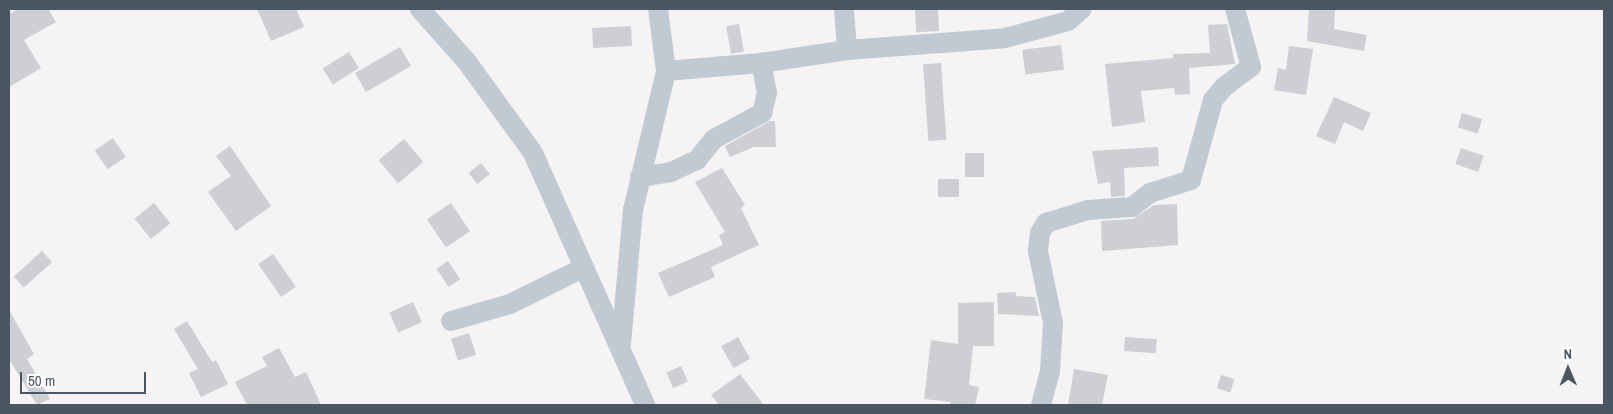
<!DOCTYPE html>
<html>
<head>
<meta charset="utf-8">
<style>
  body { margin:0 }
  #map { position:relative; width:1613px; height:414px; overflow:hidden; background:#f5f3f3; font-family:"Archivo Narrow",sans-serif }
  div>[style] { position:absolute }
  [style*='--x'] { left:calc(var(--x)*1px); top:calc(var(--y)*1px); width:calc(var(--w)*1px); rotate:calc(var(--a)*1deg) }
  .building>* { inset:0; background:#cdcfd5; transform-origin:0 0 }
  .street>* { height:20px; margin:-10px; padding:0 10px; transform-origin:10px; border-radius:10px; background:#c1cad2 }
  span { translate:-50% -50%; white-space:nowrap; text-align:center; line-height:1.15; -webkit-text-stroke:4px #fff; paint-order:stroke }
  .frame { position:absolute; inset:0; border:10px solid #4a5661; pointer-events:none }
  .north { position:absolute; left:1543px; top:344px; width:50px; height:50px; -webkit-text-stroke:4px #fff; paint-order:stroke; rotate:359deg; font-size:14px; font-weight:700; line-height:20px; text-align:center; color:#4a5661 }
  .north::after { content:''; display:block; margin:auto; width:18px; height:22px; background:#4a5661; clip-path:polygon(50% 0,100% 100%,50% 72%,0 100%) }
  .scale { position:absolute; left:20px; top:372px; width:126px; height:22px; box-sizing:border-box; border:2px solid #4a5661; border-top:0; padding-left:6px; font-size:15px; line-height:18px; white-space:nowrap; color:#4a5661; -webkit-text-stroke:4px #fff; paint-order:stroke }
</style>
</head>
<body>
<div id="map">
  <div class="building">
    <div style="clip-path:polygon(18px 9px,48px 9px,56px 22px,24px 40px,41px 68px,9px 87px,9px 14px)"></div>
    <div style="clip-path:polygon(257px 9px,296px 9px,304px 27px,271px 41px)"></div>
    <div style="left:938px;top:9px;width:22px;height:23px;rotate:87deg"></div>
    <div style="clip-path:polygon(1309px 9px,1335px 9px,1334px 29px,1367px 35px,1364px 51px,1307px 41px)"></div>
    <div style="left:739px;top:24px;width:28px;height:13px;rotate:80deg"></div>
    <div style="clip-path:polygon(1227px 24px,1235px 64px,1189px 68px,1190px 94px,1175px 95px,1174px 88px,1141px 91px,1145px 122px,1112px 127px,1105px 64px,1173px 58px,1173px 54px,1210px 53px,1208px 25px)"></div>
    <div style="left:631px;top:26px;width:20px;height:39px;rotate:87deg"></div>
    <div style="left:1061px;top:45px;width:25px;height:39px;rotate:83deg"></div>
    <div style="clip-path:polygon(1289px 46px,1313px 49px,1306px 95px,1274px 90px,1278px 68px,1286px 70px)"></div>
    <div style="left:400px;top:47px;width:22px;height:52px;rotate:60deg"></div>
    <div style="left:349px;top:52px;width:19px;height:31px;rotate:58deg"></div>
    <div style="left:941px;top:63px;width:77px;height:18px;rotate:86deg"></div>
    <div style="clip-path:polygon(1334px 97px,1371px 113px,1363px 131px,1344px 122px,1335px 144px,1316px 136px)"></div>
    <div style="left:1462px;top:113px;width:21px;height:15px;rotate:17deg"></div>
    <div style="clip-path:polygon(770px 121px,775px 121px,776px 147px,754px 147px,730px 157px,725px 146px)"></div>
    <div style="left:113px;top:138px;width:23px;height:22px;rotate:56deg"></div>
    <div style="left:404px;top:139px;width:30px;height:33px;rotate:50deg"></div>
    <div style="clip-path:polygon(230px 146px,271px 206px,236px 231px,208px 192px,231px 176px,216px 156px)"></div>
    <div style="clip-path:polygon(1158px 147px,1159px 166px,1124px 168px,1125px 196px,1111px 197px,1110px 182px,1098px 184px,1092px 151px)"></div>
    <div style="left:1461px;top:148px;width:24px;height:17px;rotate:19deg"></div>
    <div style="left:965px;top:153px;width:19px;height:24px"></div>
    <div style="left:481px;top:163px;width:14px;height:16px;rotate:51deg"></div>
    <div style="clip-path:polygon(722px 168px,745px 205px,741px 208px,759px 245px,711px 267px,715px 277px,669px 297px,658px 273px,723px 245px,719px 235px,725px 232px,695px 182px)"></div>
    <div style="left:938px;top:179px;width:21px;height:18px"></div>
    <div style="left:154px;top:203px;width:26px;height:25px;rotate:51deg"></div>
    <div style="left:451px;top:203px;width:34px;height:29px;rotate:56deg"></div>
    <div style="clip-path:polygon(1177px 204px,1178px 245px,1102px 251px,1101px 221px,1133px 219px,1154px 205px)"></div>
    <div style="left:42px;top:251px;width:15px;height:38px;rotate:48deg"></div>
    <div style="left:273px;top:254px;width:40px;height:18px;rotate:55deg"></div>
    <div style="left:448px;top:261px;width:22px;height:14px;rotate:56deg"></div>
    <div style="clip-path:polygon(1016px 292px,1016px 296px,1035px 297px,1039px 316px,998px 314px,997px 293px)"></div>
    <div style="left:413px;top:302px;width:22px;height:26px;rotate:66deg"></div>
    <div style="clip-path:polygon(994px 302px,994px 346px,973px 346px,969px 385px,979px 387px,975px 405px,950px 405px,951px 402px,924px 399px,931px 340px,958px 344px,958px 303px)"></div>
    <div style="clip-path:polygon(9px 310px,34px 354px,27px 359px,50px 399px,37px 405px,9px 359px)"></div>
    <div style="clip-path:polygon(187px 321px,212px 362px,216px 360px,228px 384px,201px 397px,189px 373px,198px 369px,174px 329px)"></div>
    <div style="left:469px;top:333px;width:23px;height:19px;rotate:72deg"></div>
    <div style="left:738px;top:337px;width:25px;height:19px;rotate:61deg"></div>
    <div style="left:1125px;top:337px;width:32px;height:14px;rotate:4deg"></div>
    <div style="clip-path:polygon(279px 348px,295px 377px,306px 372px,321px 405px,247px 405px,235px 382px,267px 366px,262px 357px)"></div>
    <div style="left:681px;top:366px;width:17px;height:16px;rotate:66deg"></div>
    <div style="clip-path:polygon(1074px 369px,1108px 375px,1102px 405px,1068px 405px)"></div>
    <div style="clip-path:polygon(740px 374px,764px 405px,719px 405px,711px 395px)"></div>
    <div style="left:1221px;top:375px;width:14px;height:14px;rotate:17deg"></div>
  </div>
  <div class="street">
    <div style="--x:420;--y:9;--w:71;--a:48.4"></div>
    <div style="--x:467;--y:62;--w:112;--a:54"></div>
    <div style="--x:533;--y:153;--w:276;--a:66"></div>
    <div style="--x:658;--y:9;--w:63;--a:82.6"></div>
    <div style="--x:666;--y:71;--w:95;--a:-4.8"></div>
    <div style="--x:761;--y:63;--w:87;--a:-8.6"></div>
    <div style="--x:847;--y:50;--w:158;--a:-4.3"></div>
    <div style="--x:1005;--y:38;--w:65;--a:-15.1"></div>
    <div style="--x:1068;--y:21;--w:18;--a:-41"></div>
    <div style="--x:844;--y:9;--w:41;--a:85.8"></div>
    <div style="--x:640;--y:177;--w:31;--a:-9"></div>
    <div style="--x:671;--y:172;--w:29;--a:-25"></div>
    <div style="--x:697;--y:160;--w:27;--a:-51"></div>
    <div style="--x:714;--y:139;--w:55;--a:-28.4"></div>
    <div style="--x:762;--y:113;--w:21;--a:-76"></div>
    <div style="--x:767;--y:93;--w:31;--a:-101"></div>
    <div style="--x:451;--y:321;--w:61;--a:-16.1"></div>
    <div style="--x:510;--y:304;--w:81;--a:-26.3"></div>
    <div style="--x:621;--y:344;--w:135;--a:-84.9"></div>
    <div style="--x:633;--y:210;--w:143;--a:-76.6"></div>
    <div style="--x:1041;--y:405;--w:35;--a:-75"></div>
    <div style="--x:1050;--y:371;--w:48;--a:-86.4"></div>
    <div style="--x:1053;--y:323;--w:74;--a:-101.8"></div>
    <div style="--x:1038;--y:251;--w:18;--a:-84"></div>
    <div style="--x:1040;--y:233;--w:12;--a:-59"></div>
    <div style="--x:1046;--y:223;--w:44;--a:-17.2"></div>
    <div style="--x:1088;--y:210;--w:44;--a:-3.9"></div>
    <div style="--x:1132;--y:207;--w:23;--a:-38"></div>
    <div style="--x:1150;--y:193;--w:43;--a:-17.6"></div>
    <div style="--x:1191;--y:180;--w:83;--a:-74.6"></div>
    <div style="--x:1213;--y:100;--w:17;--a:-50"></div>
    <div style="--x:1224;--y:87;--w:34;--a:-37"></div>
    <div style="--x:1251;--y:67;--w:60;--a:-105.4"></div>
  </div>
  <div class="frame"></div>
  <div class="north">N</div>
  <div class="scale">50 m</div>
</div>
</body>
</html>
